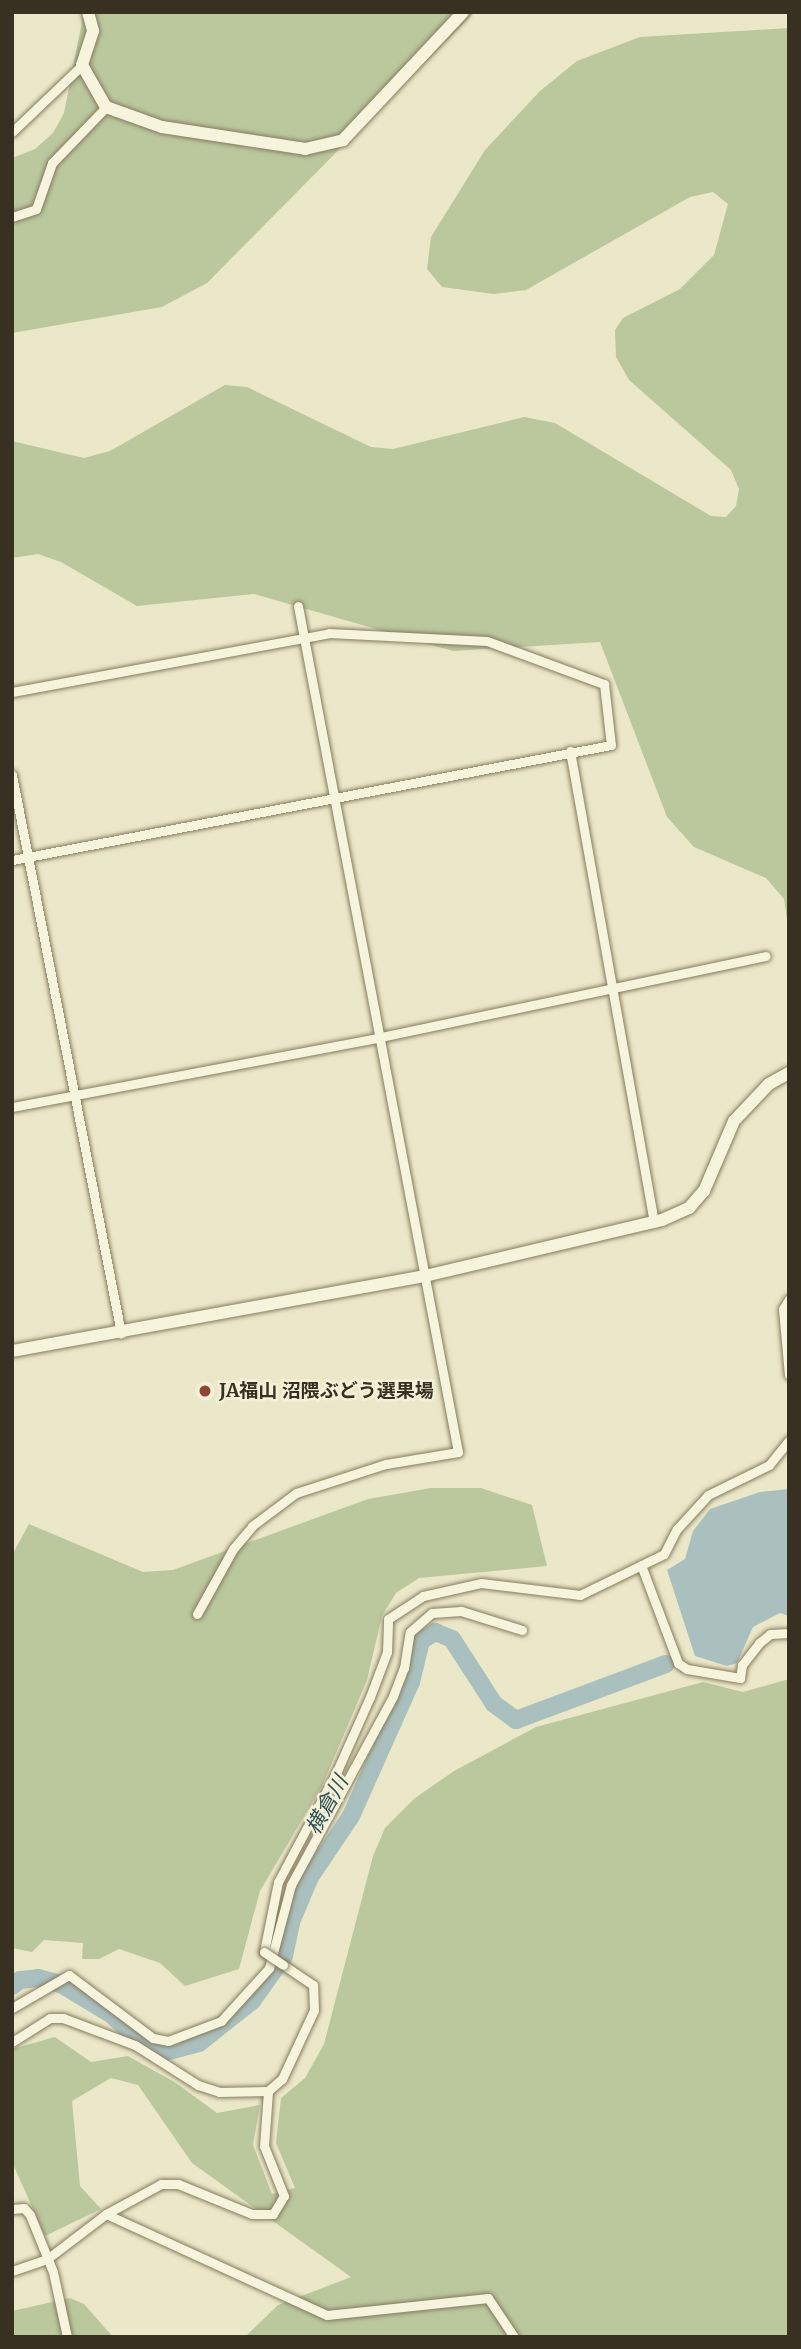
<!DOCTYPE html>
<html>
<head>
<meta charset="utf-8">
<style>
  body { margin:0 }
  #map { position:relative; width:801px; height:2349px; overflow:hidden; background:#ebe8c9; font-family:Merriweather,"Noto Sans JP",serif }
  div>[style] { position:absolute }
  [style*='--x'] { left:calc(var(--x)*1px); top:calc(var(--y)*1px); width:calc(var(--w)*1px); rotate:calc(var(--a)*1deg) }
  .green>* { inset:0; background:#bbc89e }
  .water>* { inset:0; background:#aac0be }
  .river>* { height:18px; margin:-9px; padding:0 9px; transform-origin:9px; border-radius:9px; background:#aac0be }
  .roads { filter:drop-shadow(0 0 2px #867c60) drop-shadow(0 0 2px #867c60) }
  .street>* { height:9px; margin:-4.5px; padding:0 4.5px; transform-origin:4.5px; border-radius:4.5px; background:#f6f4dc }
  .secondary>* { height:12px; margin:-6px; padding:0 6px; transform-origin:6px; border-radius:6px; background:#f6f4dc }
  .bridges { filter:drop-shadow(0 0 2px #867c60) drop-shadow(0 0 2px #867c60) }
  .street-bridge>* { height:9px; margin:-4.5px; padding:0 4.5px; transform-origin:4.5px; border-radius:4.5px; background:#f6f4dc }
  .dots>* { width:19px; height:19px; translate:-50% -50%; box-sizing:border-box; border:4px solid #f3f1d8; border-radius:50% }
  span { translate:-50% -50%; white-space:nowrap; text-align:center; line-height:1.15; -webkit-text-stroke:5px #f3f1d8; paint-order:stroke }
  .poi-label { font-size:19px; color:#383122; font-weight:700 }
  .left { translate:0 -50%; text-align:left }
  .water-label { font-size:21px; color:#325156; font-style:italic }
  .frame { position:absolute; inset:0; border:14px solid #383122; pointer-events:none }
</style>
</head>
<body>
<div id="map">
  <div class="green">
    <div style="clip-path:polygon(84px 12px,475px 12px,207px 283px,162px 307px,12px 333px,12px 158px,35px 149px,53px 133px,64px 113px)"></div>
    <div style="clip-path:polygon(789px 28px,789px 933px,784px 899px,766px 878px,694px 847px,667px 817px,600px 642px,453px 651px,254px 594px,137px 606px,61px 562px,38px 554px,12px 558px,12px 441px,84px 458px,110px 451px,225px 385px,247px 387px,371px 447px,393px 449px,524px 417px,555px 423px,711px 516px,726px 517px,736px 506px,739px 489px,731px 470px,629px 380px,616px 357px,615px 330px,623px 318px,680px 289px,714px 255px,728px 204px,713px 192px,690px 197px,526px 290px,494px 294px,442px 287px,427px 269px,431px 237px,485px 150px,540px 91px,577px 61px,640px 37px)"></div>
    <div style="clip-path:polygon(431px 1488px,481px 1488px,532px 1505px,547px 1566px,419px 1578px,396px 1593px,382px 1616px,367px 1680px,322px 1786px,260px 1891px,239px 1969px,185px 1986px,160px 1963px,119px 1949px,99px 1959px,82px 1959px,83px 1943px,44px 1940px,32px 1952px,12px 1948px,12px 1555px,29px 1524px,143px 1572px,173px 1570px,368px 1499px)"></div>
    <div style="clip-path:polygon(789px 1679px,789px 2337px,245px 2337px,278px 2305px,351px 2277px,192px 2163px,138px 2085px,111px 2078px,72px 2101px,80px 2186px,101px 2209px,45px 2236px,12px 2162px,12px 2049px,55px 2037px,91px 2062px,128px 2056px,176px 2083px,217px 2113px,260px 2105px,253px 2145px,272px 2194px,295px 2188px,276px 2143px,281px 2098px,305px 2078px,324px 2044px,373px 1856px,385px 1828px,415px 1798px,454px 1771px,536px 1727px,703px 1682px,743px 1692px)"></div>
    <div style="clip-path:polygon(70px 2298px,84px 2304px,113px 2337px,12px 2337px,12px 2311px)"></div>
  </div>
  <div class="water">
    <div style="clip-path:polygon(789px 1489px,789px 1616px,780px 1613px,753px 1627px,737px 1663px,727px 1666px,695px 1656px,667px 1570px,685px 1559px,693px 1531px,710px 1509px,760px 1492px)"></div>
  </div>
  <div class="river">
    <div style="--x:12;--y:1986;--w:10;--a:-37"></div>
    <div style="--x:20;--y:1980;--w:18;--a:-6"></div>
    <div style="--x:38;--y:1978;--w:24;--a:15"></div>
    <div style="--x:61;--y:1984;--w:60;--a:31.3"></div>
    <div style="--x:112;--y:2015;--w:49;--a:42.5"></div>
    <div style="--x:148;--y:2048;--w:17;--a:13"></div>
    <div style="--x:165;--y:2052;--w:35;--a:-15"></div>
    <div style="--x:199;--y:2043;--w:68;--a:-38.4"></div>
    <div style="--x:252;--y:2001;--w:55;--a:-54.6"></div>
    <div style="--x:284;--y:1956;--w:35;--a:-78"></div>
    <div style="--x:291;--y:1922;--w:49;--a:-67.1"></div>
    <div style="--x:310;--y:1877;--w:73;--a:-56.1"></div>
    <div style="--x:351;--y:1816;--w:147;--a:-65.9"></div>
    <div style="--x:411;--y:1682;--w:42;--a:-76.3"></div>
    <div style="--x:421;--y:1641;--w:17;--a:-33"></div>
    <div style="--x:435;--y:1632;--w:18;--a:22"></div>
    <div style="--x:452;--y:1639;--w:77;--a:57.1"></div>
    <div style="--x:494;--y:1704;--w:27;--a:36"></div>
    <div style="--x:516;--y:1720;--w:160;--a:-20.5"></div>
  </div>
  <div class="roads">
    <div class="street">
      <div style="--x:12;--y:132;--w:97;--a:-43.7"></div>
      <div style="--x:12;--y:217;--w:25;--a:-18"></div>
      <div style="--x:36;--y:209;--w:49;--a:-70.8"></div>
      <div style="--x:52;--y:163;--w:78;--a:-46"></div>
      <div style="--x:12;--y:692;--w:322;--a:-10.5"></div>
      <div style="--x:329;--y:633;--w:158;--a:2.9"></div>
      <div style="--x:487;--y:641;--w:125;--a:20.2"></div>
      <div style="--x:604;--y:684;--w:61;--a:83.5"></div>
      <div style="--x:611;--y:745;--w:610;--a:169.13"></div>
      <div style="--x:570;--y:751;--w:479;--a:79.9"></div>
      <div style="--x:12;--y:775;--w:569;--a:78.95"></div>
      <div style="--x:12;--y:1107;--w:376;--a:-10.7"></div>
      <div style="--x:381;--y:1037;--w:393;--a:-11.9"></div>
      <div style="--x:789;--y:1299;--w:12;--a:121"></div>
      <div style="--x:783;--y:1309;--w:66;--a:84.8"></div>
      <div style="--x:641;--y:1565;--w:105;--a:69.3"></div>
      <div style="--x:678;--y:1663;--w:11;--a:34"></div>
      <div style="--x:687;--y:1669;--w:54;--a:9.6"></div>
      <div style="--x:740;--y:1678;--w:13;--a:-81"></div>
      <div style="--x:742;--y:1665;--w:28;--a:-52"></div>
      <div style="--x:759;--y:1643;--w:14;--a:-39"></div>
      <div style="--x:770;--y:1634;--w:19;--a:-3"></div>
      <div style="--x:197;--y:1614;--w:74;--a:-61"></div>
      <div style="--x:233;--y:1549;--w:30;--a:-50"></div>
      <div style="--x:252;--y:1526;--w:55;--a:-36.9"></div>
      <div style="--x:296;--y:1493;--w:95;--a:-17.9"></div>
      <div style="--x:386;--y:1464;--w:73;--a:-9.5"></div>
      <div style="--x:458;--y:1452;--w:861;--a:-100.71"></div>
      <div style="--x:264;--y:1952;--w:71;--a:-78.7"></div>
      <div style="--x:278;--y:1882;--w:126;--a:-62"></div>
      <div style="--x:337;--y:1771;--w:81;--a:-66"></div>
      <div style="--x:370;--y:1697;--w:48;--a:-69.3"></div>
      <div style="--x:387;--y:1652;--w:33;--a:-88"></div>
      <div style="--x:388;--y:1619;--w:42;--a:-33.3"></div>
      <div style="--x:423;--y:1596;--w:59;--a:-12.6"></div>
      <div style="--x:481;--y:1583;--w:100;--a:6.9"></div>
      <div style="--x:580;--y:1595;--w:93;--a:-26"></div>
      <div style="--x:664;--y:1554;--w:28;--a:-63"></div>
      <div style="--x:677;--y:1529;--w:46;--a:-47.6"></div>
      <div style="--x:708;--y:1495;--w:68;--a:-26.2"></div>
      <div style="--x:769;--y:1465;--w:32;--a:-51"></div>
      <div style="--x:12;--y:2008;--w:66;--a:-30.1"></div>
      <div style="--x:69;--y:1975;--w:105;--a:36.9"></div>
      <div style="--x:153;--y:2038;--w:15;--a:11"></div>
      <div style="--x:168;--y:2041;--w:57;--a:-20.7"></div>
      <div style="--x:221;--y:2021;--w:72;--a:-47.8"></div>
      <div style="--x:269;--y:1968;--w:86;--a:-75.2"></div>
      <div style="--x:291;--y:1885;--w:215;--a:-61.6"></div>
      <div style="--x:393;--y:1696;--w:30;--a:-69"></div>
      <div style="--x:404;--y:1668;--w:36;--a:-81"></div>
      <div style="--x:410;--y:1632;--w:29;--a:-41"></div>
      <div style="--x:432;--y:1613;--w:29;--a:-4"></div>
      <div style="--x:461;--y:1611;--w:64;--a:17.3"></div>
      <div style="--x:12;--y:2042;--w:45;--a:-32.3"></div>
      <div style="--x:50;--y:2018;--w:13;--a:0"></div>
      <div style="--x:63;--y:2018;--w:77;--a:20.6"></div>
      <div style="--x:135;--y:2045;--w:75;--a:32.4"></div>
      <div style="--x:198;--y:2085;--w:22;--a:18"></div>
      <div style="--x:219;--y:2092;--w:49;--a:-1.2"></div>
      <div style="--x:268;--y:2091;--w:18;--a:-41"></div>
      <div style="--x:282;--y:2079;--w:76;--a:-65.1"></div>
      <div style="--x:314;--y:2010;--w:25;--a:-92"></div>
      <div style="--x:313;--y:1985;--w:36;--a:-146"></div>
      <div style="--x:12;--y:2209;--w:12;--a:-5"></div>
      <div style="--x:24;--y:2208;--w:9;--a:49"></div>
      <div style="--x:30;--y:2215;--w:61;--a:68"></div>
      <div style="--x:53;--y:2272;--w:66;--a:77.8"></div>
      <div style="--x:106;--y:2214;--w:243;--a:24.6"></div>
      <div style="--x:327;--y:2315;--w:162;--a:-6"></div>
      <div style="--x:488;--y:2298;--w:47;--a:56.3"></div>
      <div style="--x:12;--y:2271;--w:37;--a:-19"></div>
      <div style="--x:47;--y:2259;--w:74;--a:-37.3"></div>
      <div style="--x:106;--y:2214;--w:63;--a:-28.6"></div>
      <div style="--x:161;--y:2184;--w:17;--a:0"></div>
      <div style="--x:178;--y:2184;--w:80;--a:22.1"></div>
      <div style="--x:252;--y:2214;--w:21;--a:0"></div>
      <div style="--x:273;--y:2214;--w:21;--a:-59"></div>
      <div style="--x:284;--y:2196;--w:54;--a:-111.8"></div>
      <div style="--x:264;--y:2146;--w:55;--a:-85.8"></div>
    </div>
    <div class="secondary">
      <div style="--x:88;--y:12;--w:20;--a:75"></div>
      <div style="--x:93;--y:31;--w:36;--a:108"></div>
      <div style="--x:82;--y:65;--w:48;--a:60.3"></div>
      <div style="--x:106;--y:107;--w:59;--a:19.7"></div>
      <div style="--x:162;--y:127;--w:145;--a:8.7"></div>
      <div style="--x:305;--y:149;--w:39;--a:-13"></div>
      <div style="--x:343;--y:140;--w:175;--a:-46.8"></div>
      <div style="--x:12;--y:1351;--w:420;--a:-10.3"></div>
      <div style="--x:425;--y:1276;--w:244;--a:-13.3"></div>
      <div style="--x:662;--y:1220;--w:30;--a:-24"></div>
      <div style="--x:689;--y:1208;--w:23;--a:-49"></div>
      <div style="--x:704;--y:1191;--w:76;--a:-66.8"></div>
      <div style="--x:734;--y:1121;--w:51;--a:-46.6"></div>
      <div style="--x:769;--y:1084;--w:23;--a:-29"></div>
    </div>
  </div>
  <div class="bridges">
    <div class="street-bridge">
      <div style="--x:264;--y:1952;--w:23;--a:34"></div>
    </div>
  </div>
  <div class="dots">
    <div style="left:205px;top:1391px;background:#8f4735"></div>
  </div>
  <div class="poi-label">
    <span class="left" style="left:219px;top:1391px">JA福山 沼隈ぶどう選果場</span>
  </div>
  <div class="water-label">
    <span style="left:327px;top:1805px;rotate:-61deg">横倉川</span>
  </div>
  <div class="frame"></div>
</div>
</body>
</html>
